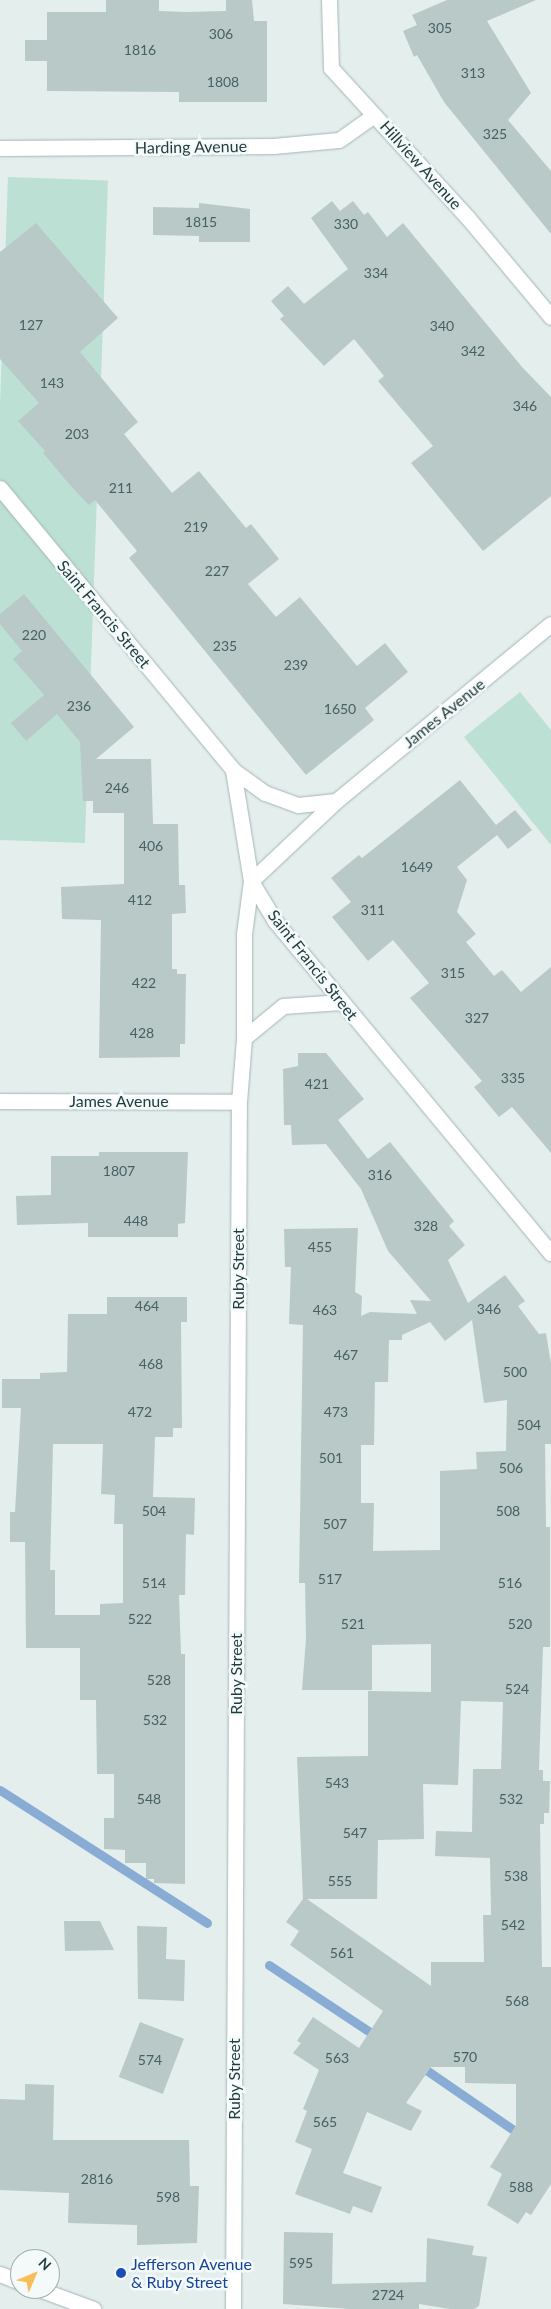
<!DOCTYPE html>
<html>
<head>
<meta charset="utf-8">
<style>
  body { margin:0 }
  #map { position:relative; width:551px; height:2309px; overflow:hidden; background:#e3eeed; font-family:Lato,sans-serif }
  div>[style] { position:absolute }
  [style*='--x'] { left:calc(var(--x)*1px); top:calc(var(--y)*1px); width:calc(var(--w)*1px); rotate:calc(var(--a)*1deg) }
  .green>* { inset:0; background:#bce0d3; transform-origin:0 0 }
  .stream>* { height:9px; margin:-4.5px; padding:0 4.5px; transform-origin:4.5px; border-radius:4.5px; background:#89acd5 }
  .building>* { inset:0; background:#b8c9c8; transform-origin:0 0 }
  .roads { filter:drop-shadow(0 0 1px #a5b5b6) drop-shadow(0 0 1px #a5b5b6) }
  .street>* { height:15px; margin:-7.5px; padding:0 7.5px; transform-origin:7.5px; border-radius:7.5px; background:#fff }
  .secondary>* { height:15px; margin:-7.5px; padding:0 7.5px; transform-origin:7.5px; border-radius:7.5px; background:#fff }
  .dots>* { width:14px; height:14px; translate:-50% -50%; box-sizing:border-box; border:2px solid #f4faf9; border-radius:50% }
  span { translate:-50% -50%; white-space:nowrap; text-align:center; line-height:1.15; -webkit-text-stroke:5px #f4faf9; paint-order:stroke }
  .number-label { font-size:14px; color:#486062 }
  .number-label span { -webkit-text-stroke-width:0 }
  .street-label { font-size:16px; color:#223d40 }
  .transit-label { font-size:16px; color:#164399 }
  .left { translate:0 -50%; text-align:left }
  .north { position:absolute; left:10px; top:2249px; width:50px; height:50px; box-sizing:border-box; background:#f4faf9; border:1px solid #a0aeaf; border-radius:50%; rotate:45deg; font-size:14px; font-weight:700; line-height:20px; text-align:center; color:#223d40 }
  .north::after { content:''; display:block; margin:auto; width:18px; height:22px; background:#f7bd58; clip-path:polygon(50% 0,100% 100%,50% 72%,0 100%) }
</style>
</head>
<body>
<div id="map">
  <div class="green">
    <div style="left:8px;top:177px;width:100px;height:663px;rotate:2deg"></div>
    <div style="clip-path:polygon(520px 692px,551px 730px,551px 845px,464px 737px)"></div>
  </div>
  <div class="stream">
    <div style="--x:0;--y:1790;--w:246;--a:32.7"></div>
    <div style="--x:269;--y:1965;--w:132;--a:33.6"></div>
    <div style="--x:419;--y:2065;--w:124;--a:34.5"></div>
  </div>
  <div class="building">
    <div style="clip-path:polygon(106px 0,159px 0,159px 11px,186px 12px,226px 11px,226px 0,252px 0,254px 21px,267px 21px,267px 102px,179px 102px,179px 92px,47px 91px,47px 61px,25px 61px,25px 40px,47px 40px,47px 12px,106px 12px)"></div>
    <div style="clip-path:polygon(447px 0,536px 0,487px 21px,531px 93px,508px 120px,551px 171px,551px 234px,444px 102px,417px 55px,414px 57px,403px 31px,417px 25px,412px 15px)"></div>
    <div style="clip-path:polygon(332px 201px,340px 211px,353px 201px,364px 215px,368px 212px,387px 237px,403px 223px,522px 367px,551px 397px,551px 496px,483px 551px,411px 463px,433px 446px,378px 381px,384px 376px,354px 339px,324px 366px,280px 319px,284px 316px,271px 301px,288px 286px,304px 304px,348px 269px,311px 218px)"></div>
    <div style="clip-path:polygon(199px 203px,250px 209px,250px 242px,199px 242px,199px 236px,153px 235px,153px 207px,199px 208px)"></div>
    <div style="clip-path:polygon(36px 223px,118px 318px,80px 352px,138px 422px,124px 434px,172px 493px,199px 471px,246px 528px,251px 524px,279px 559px,248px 584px,276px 617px,300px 597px,357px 666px,385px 643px,408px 672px,365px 708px,374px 720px,306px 775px,129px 558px,137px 551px,95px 500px,89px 505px,69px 484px,43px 453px,45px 451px,18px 421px,39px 403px,0 359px,0 252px)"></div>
    <div style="clip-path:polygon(24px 594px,134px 727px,96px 759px,151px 759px,153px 824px,178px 824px,179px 885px,185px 885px,186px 913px,172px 914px,172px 969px,177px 969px,177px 974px,186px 974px,185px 1044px,180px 1044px,180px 1057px,99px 1058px,101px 920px,62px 919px,61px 887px,124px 884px,124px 813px,93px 813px,93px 801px,83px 801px,80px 742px,57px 714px,26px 741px,11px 723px,44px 695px,13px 659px,22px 651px,0 624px,0 614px)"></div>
    <div style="clip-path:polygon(460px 780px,496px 825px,515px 810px,532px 830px,508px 849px,497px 835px,457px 867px,467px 880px,457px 912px,476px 934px,466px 942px,494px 976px,502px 970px,521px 992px,551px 967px,551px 1153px,512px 1107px,499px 1117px,474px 1087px,482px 1081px,410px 998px,429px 983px,393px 940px,368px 961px,332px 917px,351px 902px,331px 878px,359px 855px,362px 858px)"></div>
    <div style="clip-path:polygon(evenodd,298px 1053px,326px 1053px,364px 1099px,338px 1120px,368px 1159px,390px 1142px,454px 1221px,449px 1226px,465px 1245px,448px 1260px,468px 1303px,505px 1275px,525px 1301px,518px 1306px,539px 1334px,546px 1333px,551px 1364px,551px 1444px,545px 1444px,546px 1527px,550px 1527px,550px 1647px,543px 1647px,539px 1770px,543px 1770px,543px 1781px,550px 1781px,549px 1813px,544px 1813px,544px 1824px,540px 1824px,542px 1967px,551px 1967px,551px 2184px,531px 2215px,526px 2212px,518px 2224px,487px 2205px,502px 2174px,490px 2167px,516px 2125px,516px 2084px,465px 2083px,465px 2067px,431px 2067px,406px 2103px,422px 2111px,411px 2131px,367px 2112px,343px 2173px,382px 2187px,372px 2213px,353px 2206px,350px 2214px,295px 2194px,312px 2149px,295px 2142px,307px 2111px,303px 2109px,319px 2070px,293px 2053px,301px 2043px,297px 2041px,313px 2017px,359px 2048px,383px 2011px,290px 1945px,299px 1931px,286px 1922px,303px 1899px,297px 1757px,368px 1756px,368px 1691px,431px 1692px,431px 1644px,372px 1645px,372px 1690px,302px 1690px,306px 1639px,305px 1583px,299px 1583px,303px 1325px,289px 1324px,291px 1267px,285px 1267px,284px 1229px,358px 1228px,355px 1292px,362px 1296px,361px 1316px,370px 1312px,417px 1314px,410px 1300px,431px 1301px,388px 1251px,361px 1189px,326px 1144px,292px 1145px,291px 1125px,284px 1125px,283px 1069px,298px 1066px,298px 1053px,472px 1320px,484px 1403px,507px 1400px,506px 1451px,476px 1452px,477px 1469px,440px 1471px,440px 1550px,373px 1551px,374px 1503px,361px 1503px,361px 1445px,374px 1445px,375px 1382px,388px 1382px,389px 1340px,402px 1340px,402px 1335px,430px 1322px,445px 1341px,472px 1320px,298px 1053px,461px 1701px,503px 1702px,501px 1769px,473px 1769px,472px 1832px,436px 1831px,435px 1856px,490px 1858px,491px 1915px,483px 1915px,484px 1962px,431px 1962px,431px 1986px,307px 1899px,377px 1899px,378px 1840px,424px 1839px,423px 1784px,458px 1785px,461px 1701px)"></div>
    <div style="clip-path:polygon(99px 1152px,188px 1152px,185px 1223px,178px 1224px,178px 1237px,88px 1237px,88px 1223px,17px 1225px,16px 1196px,51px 1195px,51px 1156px,99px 1156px)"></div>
    <div style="clip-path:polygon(evenodd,107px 1297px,187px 1297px,187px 1322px,181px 1322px,182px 1428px,173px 1428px,173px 1437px,155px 1437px,153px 1497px,195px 1498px,194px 1535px,186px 1534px,185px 1595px,179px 1595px,181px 1654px,185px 1654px,185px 1884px,154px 1883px,154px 1879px,146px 1879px,146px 1863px,125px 1863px,125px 1850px,104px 1849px,104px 1818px,114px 1818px,114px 1774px,97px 1774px,96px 1700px,80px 1700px,80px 1648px,26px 1648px,25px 1542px,10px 1542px,10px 1512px,15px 1512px,21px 1408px,2px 1408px,2px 1379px,40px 1379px,40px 1373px,67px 1372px,68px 1314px,107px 1314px,107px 1297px,53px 1444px,103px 1444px,101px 1494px,115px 1495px,114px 1524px,123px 1524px,123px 1603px,100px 1604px,100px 1615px,55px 1615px,55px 1570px,50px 1570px,53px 1444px)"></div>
    <div style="clip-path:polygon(64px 1921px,100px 1921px,114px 1950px,65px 1951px)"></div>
    <div style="clip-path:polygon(137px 1926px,167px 1927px,166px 1959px,185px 1960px,184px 2001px,138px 1999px)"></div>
    <div style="left:140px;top:2022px;width:47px;height:59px;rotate:21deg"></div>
    <div style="clip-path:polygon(25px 2084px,54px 2085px,53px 2140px,189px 2140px,190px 2186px,199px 2186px,197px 2243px,137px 2245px,137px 2225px,68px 2223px,69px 2193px,0 2190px,0 2099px,25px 2100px)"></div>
    <div style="clip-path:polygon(284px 2232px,333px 2233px,332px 2284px,426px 2282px,427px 2238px,474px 2246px,472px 2255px,487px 2257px,479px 2306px,474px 2309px,450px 2309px,419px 2304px,419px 2309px,350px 2309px,283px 2304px)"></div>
  </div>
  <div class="roads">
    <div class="street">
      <div style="--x:329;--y:0;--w:68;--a:88.3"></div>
      <div style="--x:331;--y:68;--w:203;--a:47.6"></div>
      <div style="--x:468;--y:218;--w:129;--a:50"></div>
      <div style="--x:0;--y:148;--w:273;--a:-0.4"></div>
      <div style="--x:273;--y:146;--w:66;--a:-5.2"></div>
      <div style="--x:339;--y:140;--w:43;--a:-35.5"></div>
      <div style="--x:0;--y:488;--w:366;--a:50.4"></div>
      <div style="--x:233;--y:770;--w:112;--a:80.8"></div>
      <div style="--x:251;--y:881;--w:47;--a:59"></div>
      <div style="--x:275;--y:921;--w:432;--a:50.3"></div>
      <div style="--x:233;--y:770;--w:39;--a:36"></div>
      <div style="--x:265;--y:793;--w:35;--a:20"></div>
      <div style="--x:298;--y:805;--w:38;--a:-6"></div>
      <div style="--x:251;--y:881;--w:117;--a:-43.3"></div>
      <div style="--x:336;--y:801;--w:278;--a:-39.5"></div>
      <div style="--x:244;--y:1038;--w:50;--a:-39.4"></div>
      <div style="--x:283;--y:1006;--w:58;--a:-3.9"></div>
      <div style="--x:0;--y:1101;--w:239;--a:0.2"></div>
      <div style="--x:233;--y:2309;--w:1207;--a:-89.72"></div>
      <div style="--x:239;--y:1102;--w:64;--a:-85.5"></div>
      <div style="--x:244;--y:1038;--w:104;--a:-90"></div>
      <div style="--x:244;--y:934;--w:53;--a:-82.5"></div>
    </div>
    <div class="secondary">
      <div style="--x:0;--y:2274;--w:22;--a:22"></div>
      <div style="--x:39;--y:2289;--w:58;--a:20.3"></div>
    </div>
  </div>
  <div class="dots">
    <div style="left:121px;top:2273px;background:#1a4fb4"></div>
  </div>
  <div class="number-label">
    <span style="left:440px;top:28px">305</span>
    <span style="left:221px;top:34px">306</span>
    <span style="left:140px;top:50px">1816</span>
    <span style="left:473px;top:73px">313</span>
    <span style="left:223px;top:82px">1808</span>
    <span style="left:495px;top:134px">325</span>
    <span style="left:201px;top:222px">1815</span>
    <span style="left:346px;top:224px">330</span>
    <span style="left:376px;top:273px">334</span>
    <span style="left:31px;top:325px">127</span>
    <span style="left:442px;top:326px">340</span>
    <span style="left:473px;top:351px">342</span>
    <span style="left:52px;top:383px">143</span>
    <span style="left:525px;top:406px">346</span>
    <span style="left:77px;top:434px">203</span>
    <span style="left:121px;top:488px">211</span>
    <span style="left:196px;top:527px">219</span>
    <span style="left:217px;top:571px">227</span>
    <span style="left:34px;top:635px">220</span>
    <span style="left:225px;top:646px">235</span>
    <span style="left:296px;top:665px">239</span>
    <span style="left:79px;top:706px">236</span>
    <span style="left:340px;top:709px">1650</span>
    <span style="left:117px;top:788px">246</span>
    <span style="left:151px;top:846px">406</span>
    <span style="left:417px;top:867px">1649</span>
    <span style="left:140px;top:900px">412</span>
    <span style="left:373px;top:910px">311</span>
    <span style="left:453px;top:973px">315</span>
    <span style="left:144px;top:983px">422</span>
    <span style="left:477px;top:1018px">327</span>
    <span style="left:142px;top:1033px">428</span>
    <span style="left:513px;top:1078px">335</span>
    <span style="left:317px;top:1084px">421</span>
    <span style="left:119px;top:1171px">1807</span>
    <span style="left:380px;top:1175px">316</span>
    <span style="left:136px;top:1221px">448</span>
    <span style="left:426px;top:1226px">328</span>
    <span style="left:320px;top:1247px">455</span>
    <span style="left:147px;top:1306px">464</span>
    <span style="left:489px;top:1309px">346</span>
    <span style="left:325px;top:1310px">463</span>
    <span style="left:346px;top:1355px">467</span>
    <span style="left:151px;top:1364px">468</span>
    <span style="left:515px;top:1372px">500</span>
    <span style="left:140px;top:1412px">472</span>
    <span style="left:336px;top:1412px">473</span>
    <span style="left:529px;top:1425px">504</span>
    <span style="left:331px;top:1458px">501</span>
    <span style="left:511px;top:1468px">506</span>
    <span style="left:154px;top:1511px">504</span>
    <span style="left:508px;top:1511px">508</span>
    <span style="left:335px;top:1524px">507</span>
    <span style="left:330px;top:1579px">517</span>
    <span style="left:154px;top:1583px">514</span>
    <span style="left:510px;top:1583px">516</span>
    <span style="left:140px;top:1619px">522</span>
    <span style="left:353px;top:1624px">521</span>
    <span style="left:520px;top:1624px">520</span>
    <span style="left:159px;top:1680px">528</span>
    <span style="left:517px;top:1689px">524</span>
    <span style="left:155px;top:1720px">532</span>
    <span style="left:337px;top:1783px">543</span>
    <span style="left:149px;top:1799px">548</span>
    <span style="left:511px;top:1799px">532</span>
    <span style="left:355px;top:1833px">547</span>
    <span style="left:516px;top:1876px">538</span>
    <span style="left:340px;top:1881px">555</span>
    <span style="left:513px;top:1925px">542</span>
    <span style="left:342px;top:1953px">561</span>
    <span style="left:517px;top:2001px">568</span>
    <span style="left:465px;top:2057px">570</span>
    <span style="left:337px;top:2058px">563</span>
    <span style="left:150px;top:2060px">574</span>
    <span style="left:325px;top:2122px">565</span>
    <span style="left:97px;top:2179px">2816</span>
    <span style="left:521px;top:2187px">588</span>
    <span style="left:168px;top:2197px">598</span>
    <span style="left:301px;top:2263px">595</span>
    <span style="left:388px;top:2295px">2724</span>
  </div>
  <div class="street-label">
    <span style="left:191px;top:147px;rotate:-1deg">Harding Avenue</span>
    <span style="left:421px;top:165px;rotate:48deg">Hillview Avenue</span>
    <span style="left:104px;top:614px;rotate:50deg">Saint Francis Street</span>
    <span style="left:444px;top:713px;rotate:-39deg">James Avenue</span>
    <span style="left:313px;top:965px;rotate:52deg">Saint Francis Street</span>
    <span style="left:119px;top:1101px">James Avenue</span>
    <span style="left:238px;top:1269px;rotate:-90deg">Ruby Street</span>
    <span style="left:236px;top:1674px;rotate:-90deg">Ruby Street</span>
    <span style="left:234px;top:2079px;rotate:-90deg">Ruby Street</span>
  </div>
  <div class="transit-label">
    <span class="left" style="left:131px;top:2273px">Jefferson Avenue<br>&amp; Ruby Street</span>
  </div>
  <div class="north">N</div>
</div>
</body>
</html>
